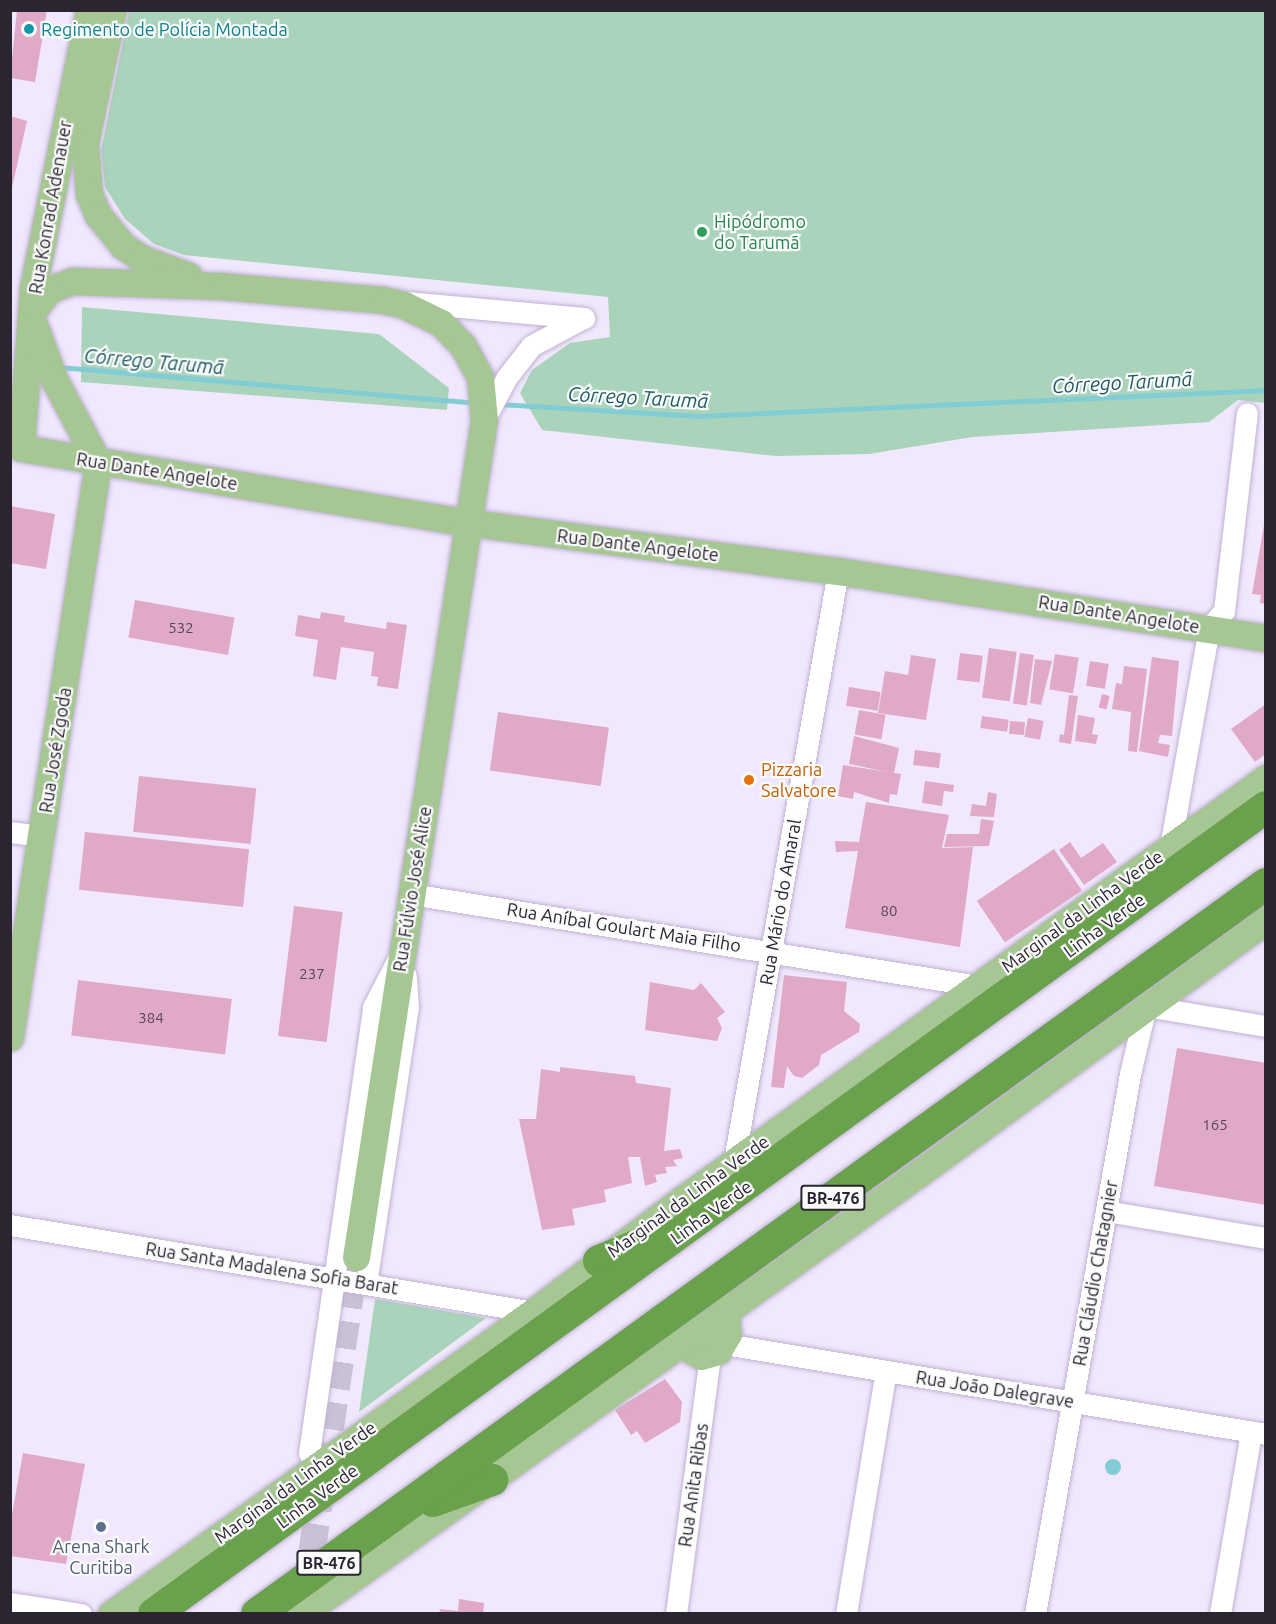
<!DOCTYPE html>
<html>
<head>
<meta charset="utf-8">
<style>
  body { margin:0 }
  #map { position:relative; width:1276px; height:1624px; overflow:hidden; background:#f1e8fd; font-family:Ubuntu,sans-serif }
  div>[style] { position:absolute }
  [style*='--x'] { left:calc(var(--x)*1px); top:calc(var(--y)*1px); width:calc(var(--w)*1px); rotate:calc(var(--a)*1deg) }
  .green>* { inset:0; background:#a9d3ba }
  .water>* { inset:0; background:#82cdd4 }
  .round { border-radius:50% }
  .stream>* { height:4.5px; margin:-2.25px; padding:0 2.25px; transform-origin:2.25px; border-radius:2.25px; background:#82cdd4 }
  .building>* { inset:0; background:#e0a9c8; transform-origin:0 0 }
  .major-tunnel>* { height:27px; margin-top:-13.5px; transform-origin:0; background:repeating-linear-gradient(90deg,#c9c1d4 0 27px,transparent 0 41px) }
  .roads { filter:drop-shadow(0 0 2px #c0b2d3) drop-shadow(0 0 2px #c0b2d3) }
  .minor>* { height:21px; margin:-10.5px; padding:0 10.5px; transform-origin:10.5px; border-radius:10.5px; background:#fff }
  .major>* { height:27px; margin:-13.5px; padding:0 13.5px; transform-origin:13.5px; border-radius:13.5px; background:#a6c794 }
  .highway>* { height:32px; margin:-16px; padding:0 16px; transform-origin:16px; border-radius:16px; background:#6aa14d }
  .dots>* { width:16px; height:16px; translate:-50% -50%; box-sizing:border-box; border:3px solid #fafafa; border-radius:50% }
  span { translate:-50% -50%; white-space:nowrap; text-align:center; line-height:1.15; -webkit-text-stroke:4.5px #fafafa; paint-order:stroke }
  .number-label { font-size:15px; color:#584658 }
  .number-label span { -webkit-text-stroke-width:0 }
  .shield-label span { padding:2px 4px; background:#fafafa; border:2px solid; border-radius:4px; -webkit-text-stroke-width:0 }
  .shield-label { font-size:16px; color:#2b2532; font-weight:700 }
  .culture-label { font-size:18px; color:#0d838f }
  .left { translate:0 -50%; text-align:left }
  .street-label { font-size:18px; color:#2b2532 }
  .leisure-label { font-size:18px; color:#27864d }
  .food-label { font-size:18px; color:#c56008 }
  .service-label { font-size:18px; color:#4e5e75 }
  .water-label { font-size:20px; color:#1c5c61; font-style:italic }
  .frame { position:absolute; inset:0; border:12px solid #2b2532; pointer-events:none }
</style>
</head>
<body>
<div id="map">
  <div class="green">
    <div style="clip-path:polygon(129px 11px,1265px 11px,1265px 403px,1238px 400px,1209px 422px,972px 437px,869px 454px,776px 456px,542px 430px,520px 393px,532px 370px,570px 343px,610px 337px,608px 297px,184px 255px,154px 244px,125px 219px,105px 187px,101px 151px)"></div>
    <div style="clip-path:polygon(82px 307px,379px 334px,449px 388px,447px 410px,81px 382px)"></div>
    <div style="clip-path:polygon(375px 1299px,486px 1318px,359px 1412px)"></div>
  </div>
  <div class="water">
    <div class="round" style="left:1105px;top:1459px;width:16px;height:16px"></div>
  </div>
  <div class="stream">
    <div style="--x:59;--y:367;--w:418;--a:4.9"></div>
    <div style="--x:498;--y:404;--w:201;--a:3.4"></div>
    <div style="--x:699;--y:416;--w:568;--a:-2.63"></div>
  </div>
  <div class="building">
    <div style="clip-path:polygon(17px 10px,47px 10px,35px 82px,10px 78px)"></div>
    <div style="clip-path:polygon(10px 116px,27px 121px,11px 192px,10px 192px)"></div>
    <div style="clip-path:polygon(10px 506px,55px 514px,46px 569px,10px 563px)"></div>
    <div style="clip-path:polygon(1264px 525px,1266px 525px,1266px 604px,1260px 603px,1261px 595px,1252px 594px)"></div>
    <div style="left:135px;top:600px;width:101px;height:38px;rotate:10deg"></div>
    <div style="clip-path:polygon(321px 612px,345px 616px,344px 622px,386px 629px,387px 622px,407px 625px,398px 689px,377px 686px,378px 677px,371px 676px,374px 652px,341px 647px,336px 680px,313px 676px,318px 640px,295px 636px,298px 615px,320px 619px)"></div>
    <div style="left:989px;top:648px;width:28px;height:50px;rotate:8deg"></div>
    <div style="left:960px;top:653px;width:23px;height:27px;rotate:7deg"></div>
    <div style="left:1020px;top:653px;width:14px;height:51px;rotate:8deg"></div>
    <div style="left:1055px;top:654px;width:24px;height:36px;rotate:9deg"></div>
    <div style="clip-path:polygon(911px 655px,936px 659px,926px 720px,878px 713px,885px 671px,908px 675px)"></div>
    <div style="clip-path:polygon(1152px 657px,1179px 661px,1172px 736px,1152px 734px,1160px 735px,1158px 743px,1170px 745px,1168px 757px,1139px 751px)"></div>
    <div style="clip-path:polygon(1035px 659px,1052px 661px,1041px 705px,1030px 703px)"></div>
    <div style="left:1090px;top:661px;width:19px;height:25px;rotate:9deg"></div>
    <div style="clip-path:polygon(1124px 666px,1147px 669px,1137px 752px,1128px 751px,1131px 712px,1112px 709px,1116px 683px,1122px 684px)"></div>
    <div style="left:849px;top:687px;width:32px;height:19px;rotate:9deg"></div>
    <div style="left:1102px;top:694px;width:8px;height:14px;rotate:14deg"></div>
    <div style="clip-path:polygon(1069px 695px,1078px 696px,1071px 744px,1059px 742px,1060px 734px,1064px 735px)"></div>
    <div style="clip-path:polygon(1266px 704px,1266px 754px,1255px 762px,1231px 729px)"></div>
    <div style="left:859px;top:710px;width:27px;height:25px;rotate:10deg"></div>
    <div style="left:498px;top:712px;width:112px;height:59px;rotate:8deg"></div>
    <div style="clip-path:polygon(1078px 715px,1095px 718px,1092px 734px,1098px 735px,1096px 744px,1075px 741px)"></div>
    <div style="left:982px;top:716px;width:27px;height:12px;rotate:8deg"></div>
    <div style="left:1028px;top:718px;width:16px;height:19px;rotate:11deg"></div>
    <div style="left:1010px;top:721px;width:15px;height:13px;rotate:4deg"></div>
    <div style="clip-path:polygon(854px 736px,899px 748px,894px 773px,901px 774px,897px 795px,890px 794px,889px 803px,854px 792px,853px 799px,838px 796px,843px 765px,888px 772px,849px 764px)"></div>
    <div style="left:915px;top:750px;width:26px;height:15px;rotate:7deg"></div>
    <div style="left:139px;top:776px;width:118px;height:56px;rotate:6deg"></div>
    <div style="clip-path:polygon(925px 781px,954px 785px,953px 792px,944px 791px,942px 806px,922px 803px)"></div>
    <div style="clip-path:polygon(988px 792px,997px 794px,994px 817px,970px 816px,972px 804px,986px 806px)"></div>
    <div style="clip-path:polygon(866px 802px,949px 815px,942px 848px,973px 847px,960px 947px,845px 928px,858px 851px,836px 852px,835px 841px,859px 842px)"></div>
    <div style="clip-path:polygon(981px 819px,994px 821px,989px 846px,944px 847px,947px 834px,979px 834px)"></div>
    <div style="left:85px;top:832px;width:165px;height:58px;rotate:6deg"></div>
    <div style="clip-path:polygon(1070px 842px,1081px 858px,1103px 843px,1117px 862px,1084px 885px,1059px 850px)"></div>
    <div style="left:1054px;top:849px;width:50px;height:93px;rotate:56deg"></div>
    <div style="left:294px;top:906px;width:49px;height:131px;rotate:7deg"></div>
    <div style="clip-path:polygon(784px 975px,847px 982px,844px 1011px,860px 1024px,859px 1032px,821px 1055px,819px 1065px,802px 1078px,794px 1076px,787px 1066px,784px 1088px,771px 1087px)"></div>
    <div style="left:78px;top:980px;width:155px;height:56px;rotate:7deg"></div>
    <div style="clip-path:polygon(650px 982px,694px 990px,701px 983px,725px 1012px,717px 1018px,722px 1028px,717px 1041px,645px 1030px)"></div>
    <div style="clip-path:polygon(1177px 1048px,1266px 1063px,1266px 1205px,1154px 1186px)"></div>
    <div style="clip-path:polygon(560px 1067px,635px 1076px,636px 1083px,671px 1088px,664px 1151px,680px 1149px,683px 1158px,673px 1160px,677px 1166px,665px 1167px,667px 1173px,655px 1175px,657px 1182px,645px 1186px,640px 1157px,628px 1157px,632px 1183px,604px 1190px,606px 1202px,572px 1209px,575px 1225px,542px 1230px,519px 1119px,536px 1119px,541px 1069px,560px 1072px)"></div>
    <div style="clip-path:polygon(665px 1379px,682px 1402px,680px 1422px,645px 1443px,637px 1431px,631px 1435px,615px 1410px)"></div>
    <div style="clip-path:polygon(23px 1453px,85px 1464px,66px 1564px,10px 1556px,10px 1526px)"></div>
    <div style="clip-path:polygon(459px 1599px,484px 1603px,483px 1614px,439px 1614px,440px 1609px,458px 1611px)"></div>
  </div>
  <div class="major-tunnel">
    <div style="--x:306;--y:1591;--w:338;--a:-81.5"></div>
  </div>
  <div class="roads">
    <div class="minor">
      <div style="--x:405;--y:302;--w:180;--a:5.1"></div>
      <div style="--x:484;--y:420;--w:49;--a:-61.9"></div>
      <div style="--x:507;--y:377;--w:39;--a:-52"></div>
      <div style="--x:531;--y:346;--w:57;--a:-28.4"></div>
      <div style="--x:10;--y:832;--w:31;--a:7"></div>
      <div style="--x:1170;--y:847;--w:222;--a:-79.9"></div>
      <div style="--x:1209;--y:628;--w:23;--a:-49"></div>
      <div style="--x:1224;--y:611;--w:199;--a:-83.4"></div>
      <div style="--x:411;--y:894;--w:574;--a:9.22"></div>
      <div style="--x:734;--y:1161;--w:599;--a:-80"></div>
      <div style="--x:1106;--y:1211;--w:162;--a:9.6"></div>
      <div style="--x:10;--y:1225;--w:530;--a:9.44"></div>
      <div style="--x:366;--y:1284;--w:280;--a:-81.4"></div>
      <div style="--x:408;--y:1007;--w:31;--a:-94"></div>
      <div style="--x:724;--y:1344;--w:549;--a:9.43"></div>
      <div style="--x:309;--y:1453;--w:451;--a:-81.8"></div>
      <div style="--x:373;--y:1007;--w:56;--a:-62.5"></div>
      <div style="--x:10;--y:1603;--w:72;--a:8.8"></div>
      <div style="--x:676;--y:1614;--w:260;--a:-82.5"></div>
      <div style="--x:846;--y:1614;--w:246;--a:-80.7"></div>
      <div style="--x:1035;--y:1614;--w:548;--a:-80.02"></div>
      <div style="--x:1130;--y:1074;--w:70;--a:-76.8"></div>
      <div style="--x:1146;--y:1006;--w:122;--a:9.5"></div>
      <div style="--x:1220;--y:1614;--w:185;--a:-80.3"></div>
    </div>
    <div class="major">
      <div style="--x:89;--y:10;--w:284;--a:101.4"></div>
      <div style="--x:33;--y:288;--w:160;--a:94.3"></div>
      <div style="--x:21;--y:448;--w:434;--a:9.5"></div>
      <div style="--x:449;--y:520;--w:392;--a:7.5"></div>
      <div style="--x:838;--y:571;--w:433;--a:8.9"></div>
      <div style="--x:113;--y:10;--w:136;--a:101.9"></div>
      <div style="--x:85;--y:143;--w:51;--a:85.5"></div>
      <div style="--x:89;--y:194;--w:23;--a:67"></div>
      <div style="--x:98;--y:215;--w:40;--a:51"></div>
      <div style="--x:123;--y:246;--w:24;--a:33"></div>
      <div style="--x:143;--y:259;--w:49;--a:20.3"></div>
      <div style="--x:33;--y:311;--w:26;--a:-53"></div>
      <div style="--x:49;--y:290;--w:26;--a:-21"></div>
      <div style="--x:73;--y:281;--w:148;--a:1.9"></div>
      <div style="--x:221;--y:286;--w:163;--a:4.9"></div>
      <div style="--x:383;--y:300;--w:22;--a:13"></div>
      <div style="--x:404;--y:305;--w:41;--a:25.9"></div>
      <div style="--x:441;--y:323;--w:32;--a:46"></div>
      <div style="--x:463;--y:346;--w:35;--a:61"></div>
      <div style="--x:480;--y:377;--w:43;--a:84.7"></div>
      <div style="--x:484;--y:420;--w:847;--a:98.69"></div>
      <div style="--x:35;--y:327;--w:55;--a:69.9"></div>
      <div style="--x:54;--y:379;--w:94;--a:62.1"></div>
      <div style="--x:10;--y:1037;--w:582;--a:-81.3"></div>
      <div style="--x:678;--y:1343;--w:26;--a:29"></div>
      <div style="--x:701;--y:1356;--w:18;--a:-16"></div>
      <div style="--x:718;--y:1351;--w:20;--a:-60"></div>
      <div style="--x:728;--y:1334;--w:25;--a:-95"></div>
      <div style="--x:111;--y:1614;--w:519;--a:-35.59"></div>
      <div style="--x:533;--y:1312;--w:189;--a:-37.1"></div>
      <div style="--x:684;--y:1198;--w:718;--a:-35.82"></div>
      <div style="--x:302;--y:1614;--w:757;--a:-35.54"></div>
      <div style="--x:918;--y:1174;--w:431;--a:-36.1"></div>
    </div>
    <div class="highway">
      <div style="--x:599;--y:1261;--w:61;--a:-22.3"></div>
      <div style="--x:433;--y:1501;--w:63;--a:-19.6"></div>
      <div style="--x:154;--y:1614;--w:1374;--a:-35.97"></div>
      <div style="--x:257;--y:1614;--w:1245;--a:-35.89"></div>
    </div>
  </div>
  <div class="dots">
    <div style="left:29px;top:29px;background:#0f9aa8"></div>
    <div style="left:702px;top:232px;background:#2e9e5b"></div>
    <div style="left:749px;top:780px;background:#e8710a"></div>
    <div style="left:101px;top:1527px;background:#5c6f8a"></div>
  </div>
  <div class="number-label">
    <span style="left:181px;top:628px">532</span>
    <span style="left:889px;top:911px">80</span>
    <span style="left:312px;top:974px">237</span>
    <span style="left:151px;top:1018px">384</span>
    <span style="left:1215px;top:1125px">165</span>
  </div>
  <div class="shield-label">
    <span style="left:833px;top:1198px">BR-476</span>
    <span style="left:329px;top:1563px">BR-476</span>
  </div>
  <div class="culture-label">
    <span class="left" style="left:41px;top:29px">Regimento de Polícia Montada</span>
  </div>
  <div class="street-label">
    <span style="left:50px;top:207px;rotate:-80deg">Rua Konrad Adenauer</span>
    <span style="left:157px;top:471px;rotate:9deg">Rua Dante Angelote</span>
    <span style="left:638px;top:545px;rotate:7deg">Rua Dante Angelote</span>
    <span style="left:1119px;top:614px;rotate:9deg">Rua Dante Angelote</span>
    <span style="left:55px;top:750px;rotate:-81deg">Rua José Zgoda</span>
    <span style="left:412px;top:889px;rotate:-81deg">Rua Fúlvio José Alice</span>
    <span style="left:780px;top:902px;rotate:-80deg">Rua Mário do Amaral</span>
    <span style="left:1082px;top:911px;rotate:-36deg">Marginal da Linha Verde</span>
    <span style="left:1104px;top:925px;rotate:-36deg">Linha Verde</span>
    <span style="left:624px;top:927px;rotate:9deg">Rua Aníbal Goulart Maia Filho</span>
    <span style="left:688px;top:1196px;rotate:-36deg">Marginal da Linha Verde</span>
    <span style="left:711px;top:1212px;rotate:-36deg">Linha Verde</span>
    <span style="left:272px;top:1268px;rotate:9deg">Rua Santa Madalena Sofia Barat</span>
    <span style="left:1095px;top:1273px;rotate:-80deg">Rua Cláudio Chatagnier</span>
    <span style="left:995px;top:1389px;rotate:9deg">Rua João Dalegrave</span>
    <span style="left:295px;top:1482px;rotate:-36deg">Marginal da Linha Verde</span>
    <span style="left:693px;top:1485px;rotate:-82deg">Rua Anita Ribas</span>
    <span style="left:317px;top:1496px;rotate:-36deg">Linha Verde</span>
  </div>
  <div class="leisure-label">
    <span class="left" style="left:714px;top:232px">Hipódromo<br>do Tarumã</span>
  </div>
  <div class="food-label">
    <span class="left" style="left:761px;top:780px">Pizzaria<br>Salvatore</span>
  </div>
  <div class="service-label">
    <span style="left:101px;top:1557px">Arena Shark<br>Curitiba</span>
  </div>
  <div class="water-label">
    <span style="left:154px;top:361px;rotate:5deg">Córrego Tarumã</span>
    <span style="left:1122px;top:382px;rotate:-3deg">Córrego Tarumã</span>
    <span style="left:638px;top:397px;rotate:3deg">Córrego Tarumã</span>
  </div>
  <div class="frame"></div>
</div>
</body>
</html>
